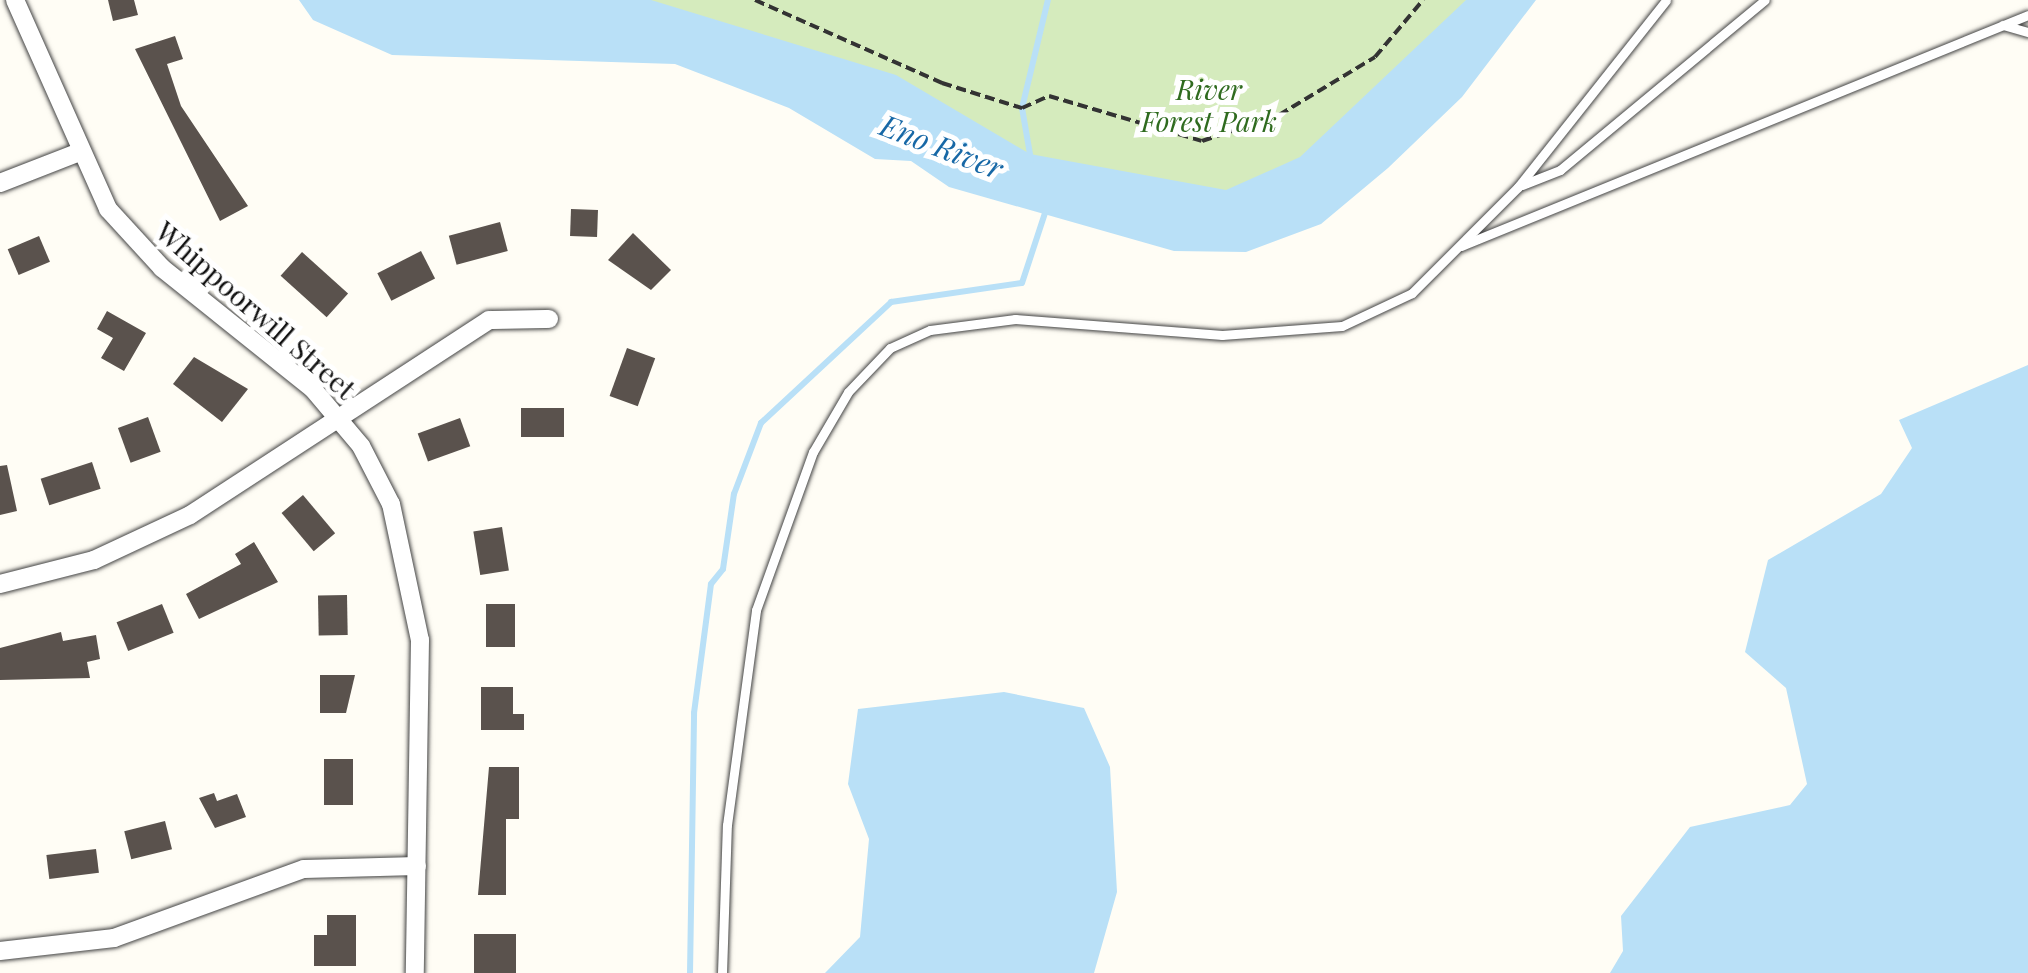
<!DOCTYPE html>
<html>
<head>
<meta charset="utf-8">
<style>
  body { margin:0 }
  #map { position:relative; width:2028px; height:973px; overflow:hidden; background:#fffdf5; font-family:"Playfair Display",serif }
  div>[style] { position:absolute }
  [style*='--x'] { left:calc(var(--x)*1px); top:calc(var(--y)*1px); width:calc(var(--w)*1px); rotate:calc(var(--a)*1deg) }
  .green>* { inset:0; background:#d5ebbd }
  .water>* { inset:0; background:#b9e0f7 }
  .stream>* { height:6px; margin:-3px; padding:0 3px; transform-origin:3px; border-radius:3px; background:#b9e0f7 }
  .building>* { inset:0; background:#5a524d; transform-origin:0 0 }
  .path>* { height:4px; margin-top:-2px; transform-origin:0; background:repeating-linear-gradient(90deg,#333 0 10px,transparent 0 15px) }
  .roads { filter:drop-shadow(0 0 2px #444) drop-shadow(0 0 2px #444) }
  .lane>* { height:9px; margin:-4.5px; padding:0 4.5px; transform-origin:4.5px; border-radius:4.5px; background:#fff }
  .street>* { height:18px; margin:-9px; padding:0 9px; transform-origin:9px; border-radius:9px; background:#fff }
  span { translate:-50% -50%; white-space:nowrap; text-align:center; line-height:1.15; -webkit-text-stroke:10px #fff; paint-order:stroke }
  .park-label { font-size:28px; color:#2f6b1f; font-style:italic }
  .street-label { font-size:28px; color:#111 }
  .water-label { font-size:30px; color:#1768a6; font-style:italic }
</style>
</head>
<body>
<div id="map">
  <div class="green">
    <div style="clip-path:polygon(613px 0,1497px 0,1265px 213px,1170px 210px)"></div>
  </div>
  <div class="water">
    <div style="clip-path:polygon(299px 0,651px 0,896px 75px,1030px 154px,1226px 190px,1300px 157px,1466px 0,1536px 0,1462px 97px,1388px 168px,1321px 224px,1246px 252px,1174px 251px,949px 187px,911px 161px,875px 159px,789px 108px,675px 64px,392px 55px,313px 20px)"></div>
    <div style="clip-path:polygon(2028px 365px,2028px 973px,1610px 973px,1623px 951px,1621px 916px,1690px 827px,1790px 805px,1807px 784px,1786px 688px,1745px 652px,1768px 560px,1881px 494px,1912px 448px,1899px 420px)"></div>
    <div style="clip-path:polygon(1004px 692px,1084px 708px,1110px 767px,1117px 892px,1094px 973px,825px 973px,860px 937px,869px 839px,848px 784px,858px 709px)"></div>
  </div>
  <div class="stream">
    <div style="--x:1031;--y:160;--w:53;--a:-99.8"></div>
    <div style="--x:1022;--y:108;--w:111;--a:-76.5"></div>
    <div style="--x:690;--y:973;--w:260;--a:-89.1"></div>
    <div style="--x:694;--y:713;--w:130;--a:-82.5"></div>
    <div style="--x:711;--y:584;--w:19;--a:-51"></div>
    <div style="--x:723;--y:569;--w:76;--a:-81.7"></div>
    <div style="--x:734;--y:494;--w:76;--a:-69.2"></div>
    <div style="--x:761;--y:423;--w:178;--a:-42.9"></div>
    <div style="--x:891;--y:302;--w:132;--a:-8.3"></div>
    <div style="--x:1022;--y:283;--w:80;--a:-71.8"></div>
  </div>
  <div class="building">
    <div style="clip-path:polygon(108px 0,134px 0,138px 15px,113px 21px)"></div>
    <div style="clip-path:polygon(175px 36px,183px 59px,167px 64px,181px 106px,248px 206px,220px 221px,135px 49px)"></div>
    <div style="left:571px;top:209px;width:27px;height:27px;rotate:2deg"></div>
    <div style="left:500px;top:222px;width:30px;height:53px;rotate:75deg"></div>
    <div style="clip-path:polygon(633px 233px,671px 270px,651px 290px,608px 260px)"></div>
    <div style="left:39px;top:236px;width:28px;height:34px;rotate:67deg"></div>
    <div style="left:421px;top:251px;width:31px;height:49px;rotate:63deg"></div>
    <div style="left:302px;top:252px;width:62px;height:32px;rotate:42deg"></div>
    <div style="clip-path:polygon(107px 311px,146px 333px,124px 371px,101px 358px,113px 338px,97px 329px)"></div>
    <div style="left:627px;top:348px;width:30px;height:51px;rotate:20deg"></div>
    <div style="clip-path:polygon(194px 357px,248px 389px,222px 422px,173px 384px)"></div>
    <div style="left:564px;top:408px;width:29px;height:43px;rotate:90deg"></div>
    <div style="left:148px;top:417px;width:37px;height:32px;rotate:70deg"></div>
    <div style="left:460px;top:418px;width:30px;height:45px;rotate:70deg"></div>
    <div style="left:92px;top:462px;width:28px;height:54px;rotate:72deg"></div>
    <div style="clip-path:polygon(7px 465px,17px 511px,0 515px,0 466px)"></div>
    <div style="left:303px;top:495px;width:50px;height:28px;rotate:50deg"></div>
    <div style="left:502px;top:527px;width:44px;height:29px;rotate:81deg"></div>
    <div style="clip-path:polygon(254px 542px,278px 582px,199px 619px,186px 594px,241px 564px,235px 554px)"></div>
    <div style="left:347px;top:595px;width:40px;height:29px;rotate:89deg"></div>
    <div style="left:162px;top:604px;width:31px;height:49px;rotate:68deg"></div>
    <div style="left:486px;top:604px;width:29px;height:43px"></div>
    <div style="clip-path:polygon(61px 632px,63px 641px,96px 635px,100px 659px,87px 662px,90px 678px,0 680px,0 648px)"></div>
    <div style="clip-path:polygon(320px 675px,355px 675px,346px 713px,320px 713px)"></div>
    <div style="clip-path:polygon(481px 687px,513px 687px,513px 714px,524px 714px,524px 730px,481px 730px)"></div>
    <div style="left:324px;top:759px;width:29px;height:46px"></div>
    <div style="clip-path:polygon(489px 767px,519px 767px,519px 819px,506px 819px,506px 895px,478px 895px)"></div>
    <div style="clip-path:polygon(214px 793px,217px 801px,237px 794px,246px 817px,215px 828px,199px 798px)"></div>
    <div style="left:165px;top:821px;width:29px;height:42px;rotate:76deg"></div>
    <div style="left:96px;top:849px;width:24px;height:50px;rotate:83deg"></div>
    <div style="clip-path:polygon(327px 915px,356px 915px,356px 966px,314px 966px,314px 935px,327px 935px)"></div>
    <div style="left:474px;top:934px;width:42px;height:39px"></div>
  </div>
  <div class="path">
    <div style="--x:755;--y:0;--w:205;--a:23.9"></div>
    <div style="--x:942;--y:83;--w:84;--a:17.4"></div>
    <div style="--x:1022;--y:108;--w:30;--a:-24"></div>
    <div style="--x:1049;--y:96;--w:159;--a:16.4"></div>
    <div style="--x:1202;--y:141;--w:81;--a:-18.7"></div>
    <div style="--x:1279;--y:115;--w:112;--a:-31.1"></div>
    <div style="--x:1375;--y:57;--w:75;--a:-49.9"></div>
  </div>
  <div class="roads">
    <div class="lane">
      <div style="--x:2003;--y:25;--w:26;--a:16"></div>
      <div style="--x:1522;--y:185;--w:41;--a:-21.5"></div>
      <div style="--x:1560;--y:170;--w:266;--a:-39.7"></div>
      <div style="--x:1461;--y:246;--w:612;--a:-22.17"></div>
      <div style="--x:722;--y:973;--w:148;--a:-88.1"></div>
      <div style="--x:727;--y:825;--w:217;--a:-82.3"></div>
      <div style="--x:756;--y:610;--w:168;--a:-70.2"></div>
      <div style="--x:813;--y:452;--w:69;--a:-59.7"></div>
      <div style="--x:848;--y:392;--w:61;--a:-46.3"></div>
      <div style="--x:890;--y:348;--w:44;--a:-24.2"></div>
      <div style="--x:930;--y:330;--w:86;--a:-7.4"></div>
      <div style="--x:1015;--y:319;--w:208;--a:4.4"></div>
      <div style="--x:1222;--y:335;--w:120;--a:-4.3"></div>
      <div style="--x:1342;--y:326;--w:77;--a:-25.2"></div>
      <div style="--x:1412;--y:293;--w:150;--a:-45"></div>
      <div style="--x:1518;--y:187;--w:238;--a:-51.6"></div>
    </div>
    <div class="street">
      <div style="--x:15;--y:0;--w:229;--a:66"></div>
      <div style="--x:108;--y:209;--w:80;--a:47.5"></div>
      <div style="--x:162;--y:268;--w:192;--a:38.7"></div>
      <div style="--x:312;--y:388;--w:76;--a:49.8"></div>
      <div style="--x:361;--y:446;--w:65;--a:62.7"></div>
      <div style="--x:391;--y:504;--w:139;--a:78"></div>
      <div style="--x:420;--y:640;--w:333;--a:90.9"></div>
      <div style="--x:0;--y:183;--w:83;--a:-21.3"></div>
      <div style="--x:0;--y:584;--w:97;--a:-14.3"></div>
      <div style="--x:94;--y:560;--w:106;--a:-25.1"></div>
      <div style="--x:190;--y:515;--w:357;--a:-33.1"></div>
      <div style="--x:489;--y:320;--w:60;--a:-1"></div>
      <div style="--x:0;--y:951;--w:115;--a:-6.5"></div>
      <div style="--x:114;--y:938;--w:202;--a:-20"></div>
      <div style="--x:304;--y:869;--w:113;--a:-1.5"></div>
    </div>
  </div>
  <div class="park-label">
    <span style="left:1209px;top:105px">River<br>Forest Park</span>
  </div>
  <div class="street-label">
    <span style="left:256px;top:310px;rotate:41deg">Whippoorwill Street</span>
  </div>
  <div class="water-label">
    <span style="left:942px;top:146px;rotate:21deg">Eno River</span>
  </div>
</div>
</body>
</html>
